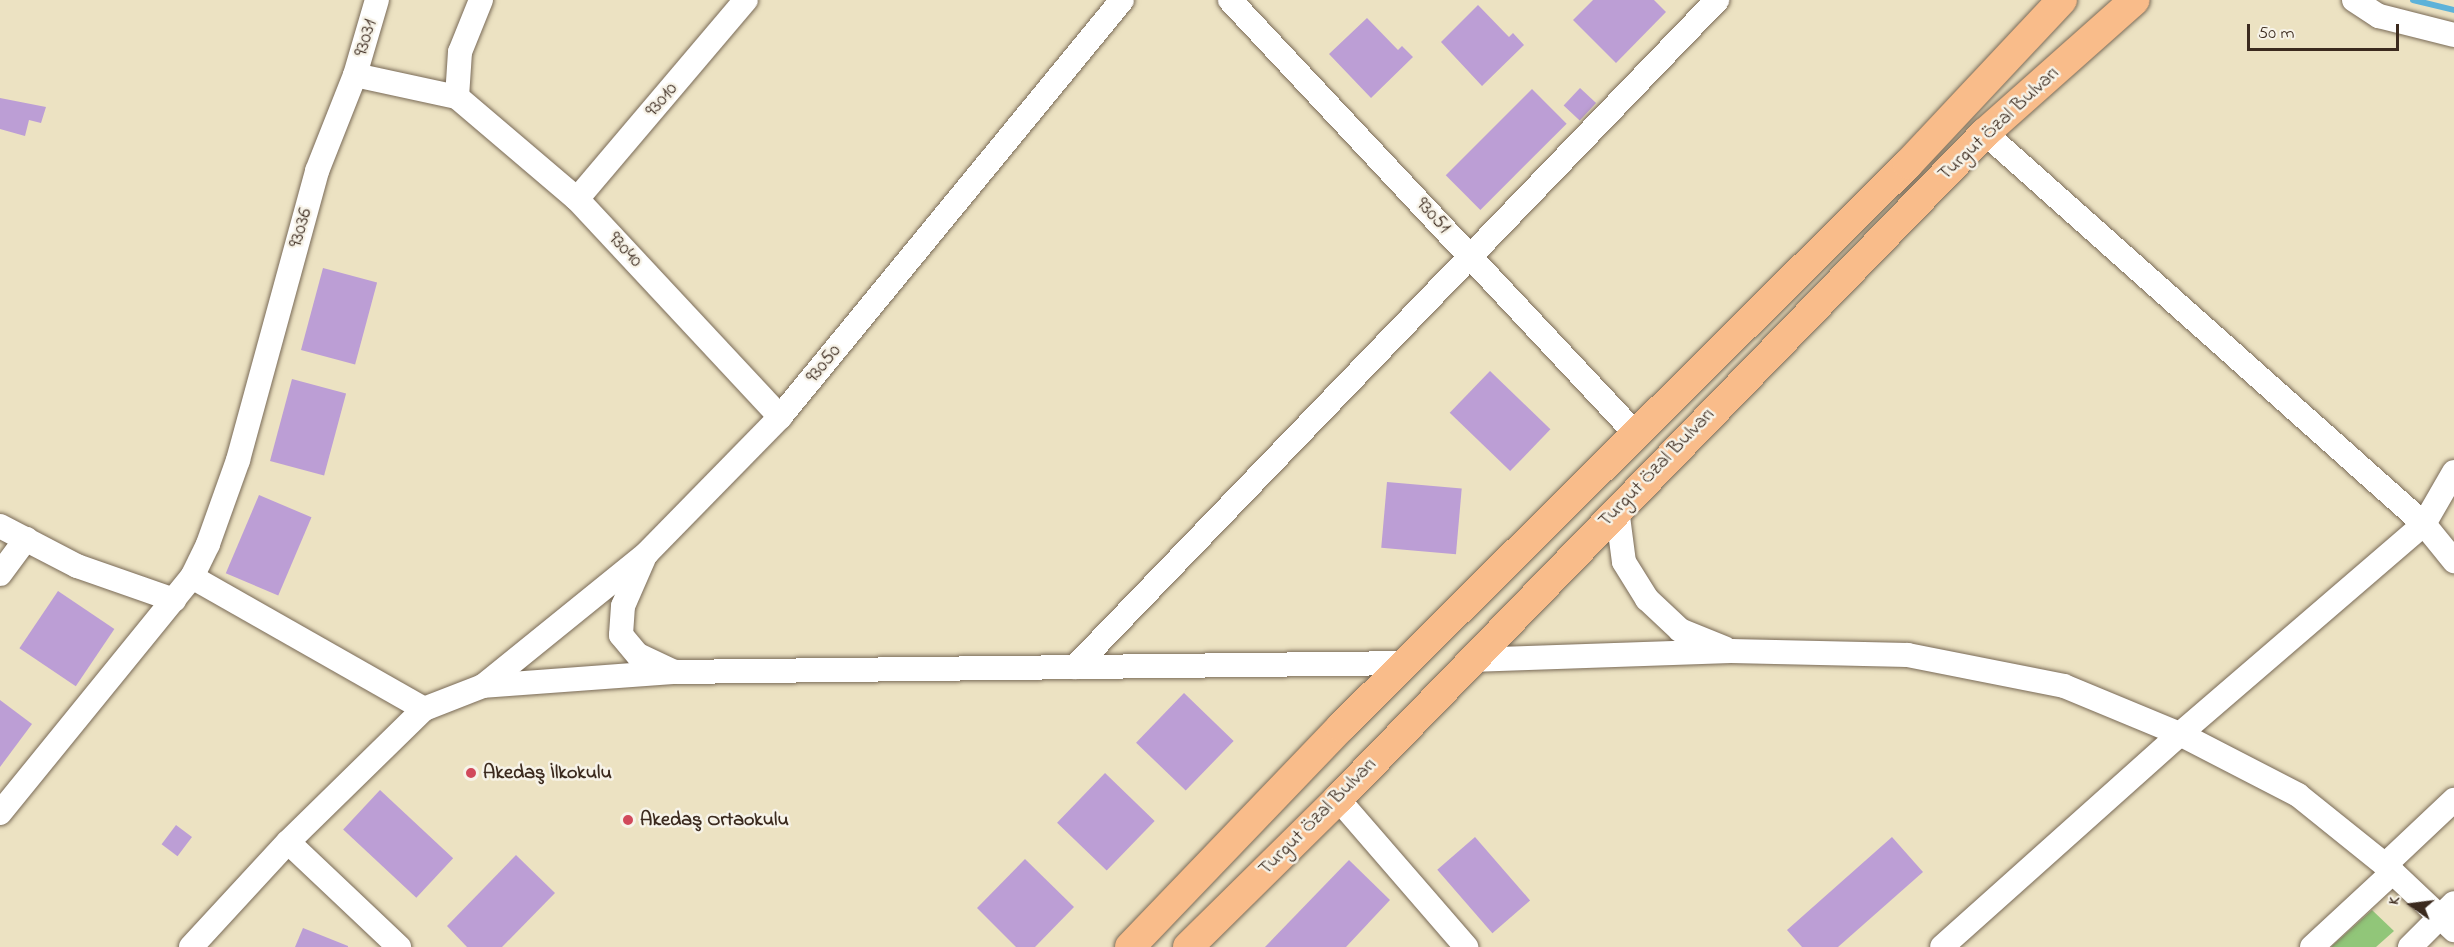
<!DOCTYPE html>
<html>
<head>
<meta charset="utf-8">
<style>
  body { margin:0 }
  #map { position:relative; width:2454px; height:947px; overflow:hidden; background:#ece2c2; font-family:"Indie Flower",sans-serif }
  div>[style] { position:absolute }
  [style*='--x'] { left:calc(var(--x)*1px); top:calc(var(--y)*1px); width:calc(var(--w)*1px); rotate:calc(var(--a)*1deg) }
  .green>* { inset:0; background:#91c679 }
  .stream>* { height:6px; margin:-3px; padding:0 3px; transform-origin:3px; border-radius:3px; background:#5db2d9 }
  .building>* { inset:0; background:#bc9ed5; transform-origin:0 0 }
  .roads { filter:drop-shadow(0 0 2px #796a57) drop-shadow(0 0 2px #796a57) }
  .minor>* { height:24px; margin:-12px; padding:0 12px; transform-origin:12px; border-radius:12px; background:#fff }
  .major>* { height:30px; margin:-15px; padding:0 15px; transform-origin:15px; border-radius:15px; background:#f9bc8a }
  .dots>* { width:16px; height:16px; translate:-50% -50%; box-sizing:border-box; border:3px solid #f7f3e8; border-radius:50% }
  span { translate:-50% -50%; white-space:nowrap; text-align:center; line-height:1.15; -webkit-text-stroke:5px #f7f3e8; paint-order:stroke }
  .street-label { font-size:20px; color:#3b2a1e }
  .poi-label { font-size:20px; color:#3b2a1e; font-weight:700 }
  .left { translate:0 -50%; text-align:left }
  .north { position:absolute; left:2382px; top:875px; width:60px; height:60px; -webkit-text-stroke:4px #f7f3e8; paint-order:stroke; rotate:284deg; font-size:16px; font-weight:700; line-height:24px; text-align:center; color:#3b2a1e }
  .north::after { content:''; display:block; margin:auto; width:21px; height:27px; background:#3b2a1e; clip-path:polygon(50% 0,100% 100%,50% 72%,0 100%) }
  .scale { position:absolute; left:2247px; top:24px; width:152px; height:27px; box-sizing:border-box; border:3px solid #3b2a1e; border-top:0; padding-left:8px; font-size:18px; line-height:21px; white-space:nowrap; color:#3b2a1e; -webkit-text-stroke:4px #f7f3e8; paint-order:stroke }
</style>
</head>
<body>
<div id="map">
  <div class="green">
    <div style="clip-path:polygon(2372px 910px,2394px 931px,2376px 947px,2331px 947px)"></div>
  </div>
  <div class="stream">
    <div style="--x:2413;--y:0;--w:42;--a:13.7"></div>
  </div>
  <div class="building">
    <div style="clip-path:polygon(1593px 0,1654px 0,1666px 12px,1616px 63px,1573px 20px)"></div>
    <div style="clip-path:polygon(1478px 5px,1509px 37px,1513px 33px,1524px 45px,1482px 86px,1441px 42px)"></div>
    <div style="clip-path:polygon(1367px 18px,1398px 50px,1402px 46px,1413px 57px,1371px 98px,1329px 54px)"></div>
    <div style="left:1580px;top:88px;width:22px;height:24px;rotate:43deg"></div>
    <div style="left:1532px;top:89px;width:49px;height:122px;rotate:45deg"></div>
    <div style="clip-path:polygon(0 98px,46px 107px,41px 123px,29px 120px,25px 136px,0 129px)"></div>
    <div style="left:323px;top:268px;width:56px;height:85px;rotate:15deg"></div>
    <div style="left:1490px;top:371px;width:84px;height:58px;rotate:44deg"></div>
    <div style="left:292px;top:379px;width:56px;height:85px;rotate:15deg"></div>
    <div style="left:1387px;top:482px;width:75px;height:66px;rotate:5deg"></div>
    <div style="left:259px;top:495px;width:57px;height:85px;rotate:23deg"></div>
    <div style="left:58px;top:591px;width:68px;height:69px;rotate:34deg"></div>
    <div style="left:1184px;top:693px;width:69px;height:69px;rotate:44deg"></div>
    <div style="clip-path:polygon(0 700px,32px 724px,0 767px)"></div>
    <div style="left:1105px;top:773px;width:69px;height:69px;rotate:44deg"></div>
    <div style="left:380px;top:790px;width:100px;height:54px;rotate:43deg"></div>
    <div style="left:176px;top:825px;width:20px;height:24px;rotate:37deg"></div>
    <div style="left:1475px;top:837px;width:84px;height:50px;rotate:49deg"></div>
    <div style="clip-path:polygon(1892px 837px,1923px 872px,1838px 947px,1802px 947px,1787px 930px)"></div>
    <div style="clip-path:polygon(516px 855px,555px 893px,502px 947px,467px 947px,447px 926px)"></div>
    <div style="clip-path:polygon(1025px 859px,1074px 907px,1035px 947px,1016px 947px,977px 908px)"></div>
    <div style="clip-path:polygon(1349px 860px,1390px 900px,1346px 947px,1265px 947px)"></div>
    <div style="clip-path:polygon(303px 928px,348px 946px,348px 947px,295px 947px)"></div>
  </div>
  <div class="roads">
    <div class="minor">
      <div style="--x:1230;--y:0;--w:594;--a:46.91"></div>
      <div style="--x:2354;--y:0;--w:30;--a:33"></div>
      <div style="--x:2379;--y:16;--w:77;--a:14.2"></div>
      <div style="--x:355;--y:75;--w:78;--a:-73.7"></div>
      <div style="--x:457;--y:97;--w:45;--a:-86.2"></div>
      <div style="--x:460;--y:52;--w:56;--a:-68"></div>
      <div style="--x:1985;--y:133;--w:588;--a:41.69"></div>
      <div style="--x:2424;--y:524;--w:48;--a:51"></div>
      <div style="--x:577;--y:199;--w:261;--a:-49.7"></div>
      <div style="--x:2454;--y:472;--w:60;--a:120"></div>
      <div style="--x:2424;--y:524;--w:322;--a:139.3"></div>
      <div style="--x:2180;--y:734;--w:133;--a:27.3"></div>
      <div style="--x:2298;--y:795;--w:112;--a:38.8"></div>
      <div style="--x:2385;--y:865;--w:95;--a:43.3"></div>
      <div style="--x:1617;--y:509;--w:53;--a:82.5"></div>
      <div style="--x:1624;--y:562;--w:44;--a:58.1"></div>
      <div style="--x:1647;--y:599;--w:45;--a:43.2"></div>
      <div style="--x:1680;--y:630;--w:48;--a:22.2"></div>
      <div style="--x:0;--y:526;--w:87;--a:27.5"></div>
      <div style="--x:77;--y:566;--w:103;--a:19.3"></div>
      <div style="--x:644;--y:558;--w:52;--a:113.6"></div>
      <div style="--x:623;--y:606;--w:29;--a:94"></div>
      <div style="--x:621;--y:635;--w:26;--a:50"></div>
      <div style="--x:638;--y:655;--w:38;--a:25"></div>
      <div style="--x:0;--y:574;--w:44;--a:-53.4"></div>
      <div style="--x:192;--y:577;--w:267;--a:29.6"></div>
      <div style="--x:1470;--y:660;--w:261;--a:-2"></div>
      <div style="--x:1731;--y:651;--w:177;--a:1.3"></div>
      <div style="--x:1908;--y:655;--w:159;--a:11.2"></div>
      <div style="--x:2064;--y:686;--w:126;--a:22.5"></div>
      <div style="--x:2180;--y:734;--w:319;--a:138.2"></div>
      <div style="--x:1075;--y:667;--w:926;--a:-46.09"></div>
      <div style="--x:483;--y:686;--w:211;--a:-39"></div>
      <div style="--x:647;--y:553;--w:190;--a:-45.6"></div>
      <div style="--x:780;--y:417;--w:539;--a:-50.64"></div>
      <div style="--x:1338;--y:799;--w:196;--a:49.1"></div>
      <div style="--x:0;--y:813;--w:304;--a:-50.9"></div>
      <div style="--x:192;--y:577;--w:37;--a:-64"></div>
      <div style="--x:208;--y:544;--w:89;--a:-70.3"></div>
      <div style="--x:238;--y:460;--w:300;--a:-74.7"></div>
      <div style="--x:317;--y:171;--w:103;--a:-68.4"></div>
      <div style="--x:355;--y:75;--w:104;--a:12.2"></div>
      <div style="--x:457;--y:97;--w:157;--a:40.4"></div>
      <div style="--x:577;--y:199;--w:298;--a:47"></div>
      <div style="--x:288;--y:842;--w:153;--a:43.4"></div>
      <div style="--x:2385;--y:865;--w:95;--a:-43.3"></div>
      <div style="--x:191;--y:947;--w:143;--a:-47.3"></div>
      <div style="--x:288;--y:842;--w:190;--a:-44.4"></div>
      <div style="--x:424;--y:709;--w:63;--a:-21.3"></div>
      <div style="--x:483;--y:686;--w:192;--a:-4.2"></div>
      <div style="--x:674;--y:672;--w:734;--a:-0.7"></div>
      <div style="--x:2312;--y:947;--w:110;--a:-42.8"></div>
      <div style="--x:2410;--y:947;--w:62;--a:-45"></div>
    </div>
    <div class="major">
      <div style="--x:1130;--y:947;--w:305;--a:-46.2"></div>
      <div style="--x:1341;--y:727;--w:799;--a:-44.8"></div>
      <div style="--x:1908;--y:164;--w:225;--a:-46.8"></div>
      <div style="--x:1188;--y:947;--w:211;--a:-44.6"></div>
      <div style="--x:1338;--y:799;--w:929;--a:-45.83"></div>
      <div style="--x:1985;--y:133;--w:200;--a:-41.6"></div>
    </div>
  </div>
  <div class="dots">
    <div style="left:471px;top:773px;background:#d1495b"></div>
    <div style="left:628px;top:820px;background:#d1495b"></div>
  </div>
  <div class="street-label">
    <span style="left:366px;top:38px;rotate:-74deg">93031</span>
    <span style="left:662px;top:100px;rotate:-50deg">93010</span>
    <span style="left:1999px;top:124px;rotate:-43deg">Turgut Özal Bulvarı</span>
    <span style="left:1433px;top:216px;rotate:47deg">93051</span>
    <span style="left:301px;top:228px;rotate:-74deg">93036</span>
    <span style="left:625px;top:250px;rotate:47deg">93040</span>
    <span style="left:824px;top:364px;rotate:-51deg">93050</span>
    <span style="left:1657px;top:468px;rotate:-46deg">Turgut Özal Bulvarı</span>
    <span style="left:1318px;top:817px;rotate:-45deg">Turgut Özal Bulvarı</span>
  </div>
  <div class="poi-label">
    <span class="left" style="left:483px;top:773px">Akedaş İlkokulu</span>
    <span class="left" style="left:640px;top:820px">Akedaş Ortaokulu</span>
  </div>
  <div class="north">K</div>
  <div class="scale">50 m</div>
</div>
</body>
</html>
